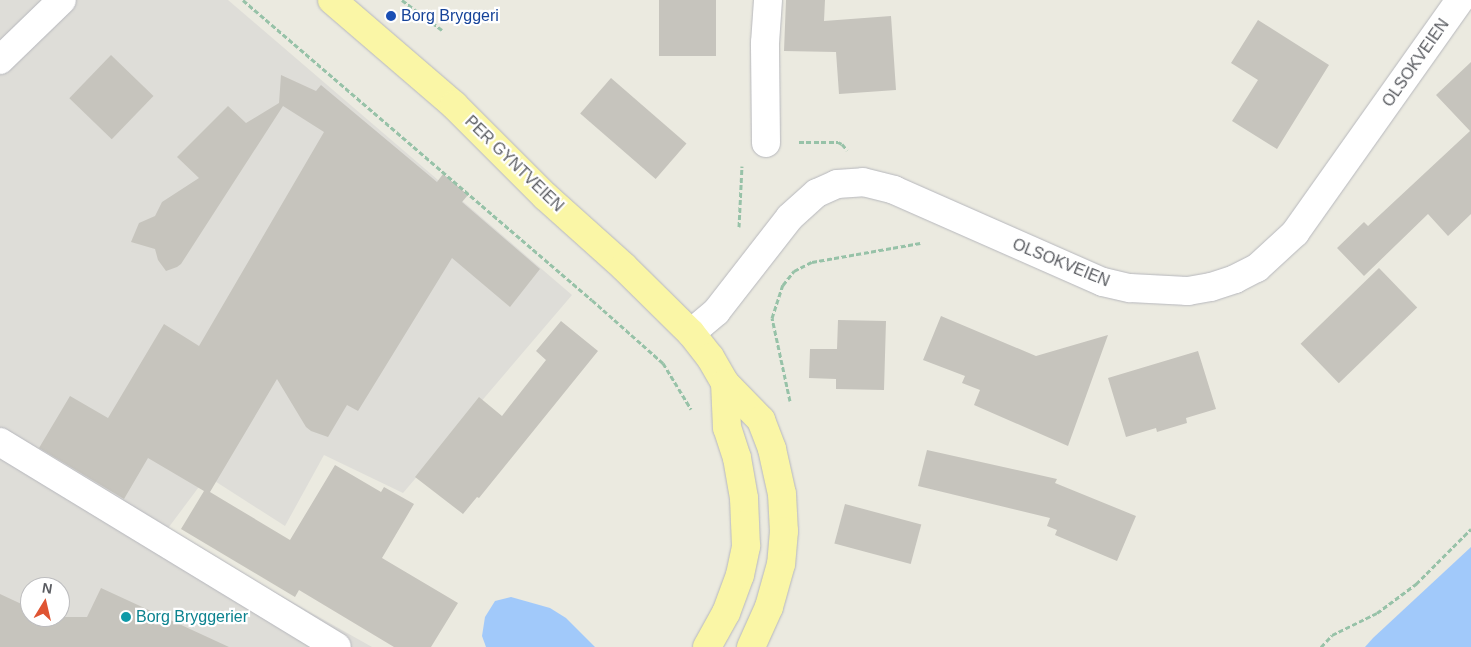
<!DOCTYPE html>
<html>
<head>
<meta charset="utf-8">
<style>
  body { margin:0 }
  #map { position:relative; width:1471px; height:647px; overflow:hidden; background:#ebeae0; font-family:Arial,sans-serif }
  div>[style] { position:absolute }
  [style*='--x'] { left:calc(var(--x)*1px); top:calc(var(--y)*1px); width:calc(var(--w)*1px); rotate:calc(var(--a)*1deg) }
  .industrial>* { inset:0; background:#deddd8 }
  .water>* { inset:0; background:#a1c9fa }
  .building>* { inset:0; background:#c6c4bd; transform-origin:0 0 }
  .path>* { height:3px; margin-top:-1.5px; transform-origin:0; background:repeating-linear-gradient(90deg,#97c2a8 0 5px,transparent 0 7.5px) }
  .roads { filter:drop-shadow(0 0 1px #b6b7bc) drop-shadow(0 0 1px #b6b7bc) }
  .minor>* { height:28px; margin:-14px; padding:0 14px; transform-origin:14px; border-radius:14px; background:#fff }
  .major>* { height:28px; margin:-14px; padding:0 14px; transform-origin:14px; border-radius:14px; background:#faf6a6 }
  .dots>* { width:14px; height:14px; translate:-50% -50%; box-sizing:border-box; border:2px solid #fff; border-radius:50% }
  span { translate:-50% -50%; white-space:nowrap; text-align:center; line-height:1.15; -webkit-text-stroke:4.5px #fff; paint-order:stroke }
  .transit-label { font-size:16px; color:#164399 }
  .left { translate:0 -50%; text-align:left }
  .street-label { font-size:16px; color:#595b60 }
  .culture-label { font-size:16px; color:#0d838f }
  .north { position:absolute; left:20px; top:577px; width:50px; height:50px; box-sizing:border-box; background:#fff; border:1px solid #bdbdbf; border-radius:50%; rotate:9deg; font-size:14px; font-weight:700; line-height:20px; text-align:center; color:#595b60 }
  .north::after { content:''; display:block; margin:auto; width:18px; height:22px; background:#df5432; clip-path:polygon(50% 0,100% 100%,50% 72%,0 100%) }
</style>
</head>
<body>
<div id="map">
  <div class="industrial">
    <div style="clip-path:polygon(evenodd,0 0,228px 0,572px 295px,403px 493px,324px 455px,285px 526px,207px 476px,166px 531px,372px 647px,0 647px,0 0,30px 587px,60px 587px,60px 617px,30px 617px,30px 587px)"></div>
  </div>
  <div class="water">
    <div style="clip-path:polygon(1471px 547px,1471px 647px,1365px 647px,1373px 638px)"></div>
    <div style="clip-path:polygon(511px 597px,550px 608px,566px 618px,595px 647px,486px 647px,482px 636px,485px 617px,495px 601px)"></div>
  </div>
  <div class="building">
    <div style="left:659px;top:0;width:57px;height:56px"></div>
    <div style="clip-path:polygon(786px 0,825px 0,824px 21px,891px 16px,896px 90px,839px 94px,836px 52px,784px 51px)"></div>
    <div style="clip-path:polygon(1258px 20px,1329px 65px,1277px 149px,1232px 121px,1258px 80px,1231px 63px)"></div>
    <div style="left:111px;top:55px;width:59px;height:60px;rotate:44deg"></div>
    <div style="clip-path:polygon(1471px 62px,1471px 214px,1448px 236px,1428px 214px,1364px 276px,1337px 248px,1364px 222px,1368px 226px,1470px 131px,1436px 95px)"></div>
    <div style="clip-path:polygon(281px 75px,316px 91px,321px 85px,437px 182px,443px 174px,468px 195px,462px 202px,540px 269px,510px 307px,452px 258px,358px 411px,347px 405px,328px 437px,311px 431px,306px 427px,277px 379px,210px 492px,290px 540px,335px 465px,381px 492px,384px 487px,414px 504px,382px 558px,458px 603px,431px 647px,394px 647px,299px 590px,295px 597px,181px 529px,204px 491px,148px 458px,124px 499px,39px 448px,70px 396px,108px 418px,164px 324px,199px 346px,324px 132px,283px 106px,181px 264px,177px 267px,166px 271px,158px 260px,155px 249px,131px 242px,139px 223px,155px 216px,162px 202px,199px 178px,177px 157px,228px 106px,246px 123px,279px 103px)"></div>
    <div style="left:611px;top:78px;width:100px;height:47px;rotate:41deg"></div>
    <div style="left:1379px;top:268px;width:55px;height:109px;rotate:46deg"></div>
    <div style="clip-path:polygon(941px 316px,1036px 356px,1108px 335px,1068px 446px,974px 405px,980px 390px,962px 383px,965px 376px,923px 360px)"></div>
    <div style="clip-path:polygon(838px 320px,886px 321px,884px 390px,836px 389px,836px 379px,809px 378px,810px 349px,837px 349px)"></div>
    <div style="clip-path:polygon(561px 321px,598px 351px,479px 498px,477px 497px,463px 514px,415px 477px,479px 397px,502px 416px,546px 360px,536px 351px)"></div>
    <div style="clip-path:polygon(1198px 351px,1216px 409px,1186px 418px,1187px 423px,1157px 432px,1156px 428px,1126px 437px,1108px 378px)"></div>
    <div style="clip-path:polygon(927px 450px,1057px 479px,1055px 483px,1136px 516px,1117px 561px,1055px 535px,1057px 530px,1047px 526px,1050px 518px,918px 486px)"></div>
    <div style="left:845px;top:504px;width:79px;height:41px;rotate:15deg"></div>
    <div style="clip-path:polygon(101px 588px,229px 647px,0 647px,0 594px,30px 608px,30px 617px,87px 617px)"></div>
  </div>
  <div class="path">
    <div style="--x:243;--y:0;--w:460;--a:40.7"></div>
    <div style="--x:592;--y:300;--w:95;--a:41.6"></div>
    <div style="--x:663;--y:363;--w:54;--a:58.7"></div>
    <div style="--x:402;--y:0;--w:50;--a:36.9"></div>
    <div style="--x:799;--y:142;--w:39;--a:0"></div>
    <div style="--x:838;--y:142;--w:4;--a:27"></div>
    <div style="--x:842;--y:144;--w:8;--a:50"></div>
    <div style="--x:739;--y:227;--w:61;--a:-87.2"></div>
    <div style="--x:790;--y:401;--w:85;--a:-102.2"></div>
    <div style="--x:772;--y:318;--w:35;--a:-72"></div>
    <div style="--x:783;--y:285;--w:18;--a:-52"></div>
    <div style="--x:794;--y:271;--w:20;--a:-27"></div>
    <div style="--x:812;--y:262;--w:110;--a:-10"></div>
    <div style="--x:1321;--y:647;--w:16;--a:-47"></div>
    <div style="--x:1332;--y:635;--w:50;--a:-26.1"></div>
    <div style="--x:1377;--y:613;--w:49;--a:-36.6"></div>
    <div style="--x:1416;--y:584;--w:78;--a:-45"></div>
  </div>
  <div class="roads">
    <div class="minor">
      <div style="--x:0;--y:60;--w:86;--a:-44.1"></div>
      <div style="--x:766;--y:143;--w:100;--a:-90.6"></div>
      <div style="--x:765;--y:43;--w:43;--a:-86"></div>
      <div style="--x:691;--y:333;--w:33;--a:-40"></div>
      <div style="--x:716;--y:312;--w:120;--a:-52.1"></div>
      <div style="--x:790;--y:217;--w:36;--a:-42"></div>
      <div style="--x:817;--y:193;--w:22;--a:-24"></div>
      <div style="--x:837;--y:184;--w:26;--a:-4"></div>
      <div style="--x:863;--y:182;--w:32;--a:14"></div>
      <div style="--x:894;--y:190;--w:228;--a:23.8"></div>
      <div style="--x:1103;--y:282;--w:28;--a:13"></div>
      <div style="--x:1130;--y:288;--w:58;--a:3"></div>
      <div style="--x:1188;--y:291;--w:23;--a:-10"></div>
      <div style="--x:1211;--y:287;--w:25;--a:-18"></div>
      <div style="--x:1235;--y:279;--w:25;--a:-27"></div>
      <div style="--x:1257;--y:268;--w:52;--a:-42.6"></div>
      <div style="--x:1295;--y:233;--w:286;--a:-54.7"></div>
      <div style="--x:0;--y:442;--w:394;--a:31.3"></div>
    </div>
    <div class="major">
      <div style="--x:332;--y:0;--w:161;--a:40.7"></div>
      <div style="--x:454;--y:105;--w:129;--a:45"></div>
      <div style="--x:545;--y:196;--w:106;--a:41.9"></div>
      <div style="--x:624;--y:267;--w:94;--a:44.6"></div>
      <div style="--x:691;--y:333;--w:31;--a:52"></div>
      <div style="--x:710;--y:357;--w:30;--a:60"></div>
      <div style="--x:725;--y:383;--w:52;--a:45.8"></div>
      <div style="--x:761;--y:420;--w:31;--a:69"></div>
      <div style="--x:772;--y:449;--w:46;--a:77.5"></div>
      <div style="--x:782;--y:494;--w:37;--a:87"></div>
      <div style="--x:784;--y:531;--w:33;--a:95"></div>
      <div style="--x:781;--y:564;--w:45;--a:105.6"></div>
      <div style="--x:769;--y:607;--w:44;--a:114.2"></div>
      <div style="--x:707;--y:647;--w:39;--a:-61"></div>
      <div style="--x:726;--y:613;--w:40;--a:-69.8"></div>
      <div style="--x:740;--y:575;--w:30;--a:-78"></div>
      <div style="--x:746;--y:546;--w:48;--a:-92.4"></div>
      <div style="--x:744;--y:498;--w:41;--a:-99.9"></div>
      <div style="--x:737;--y:458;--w:32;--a:-108"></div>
      <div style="--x:727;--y:428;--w:45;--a:-92.5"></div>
    </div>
  </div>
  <div class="dots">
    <div style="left:391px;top:16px;background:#1a4fb4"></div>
    <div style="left:126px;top:617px;background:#0f9aa8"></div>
  </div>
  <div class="transit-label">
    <span class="left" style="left:401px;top:16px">Borg Bryggeri</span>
  </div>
  <div class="street-label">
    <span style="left:1416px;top:63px;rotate:-55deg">OLSOKVEIEN</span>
    <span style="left:514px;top:164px;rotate:44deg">PER GYNTVEIEN</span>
    <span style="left:1061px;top:263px;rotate:22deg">OLSOKVEIEN</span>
  </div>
  <div class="culture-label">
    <span class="left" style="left:136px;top:617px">Borg Bryggerier</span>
  </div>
  <div class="north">N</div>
</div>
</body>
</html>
